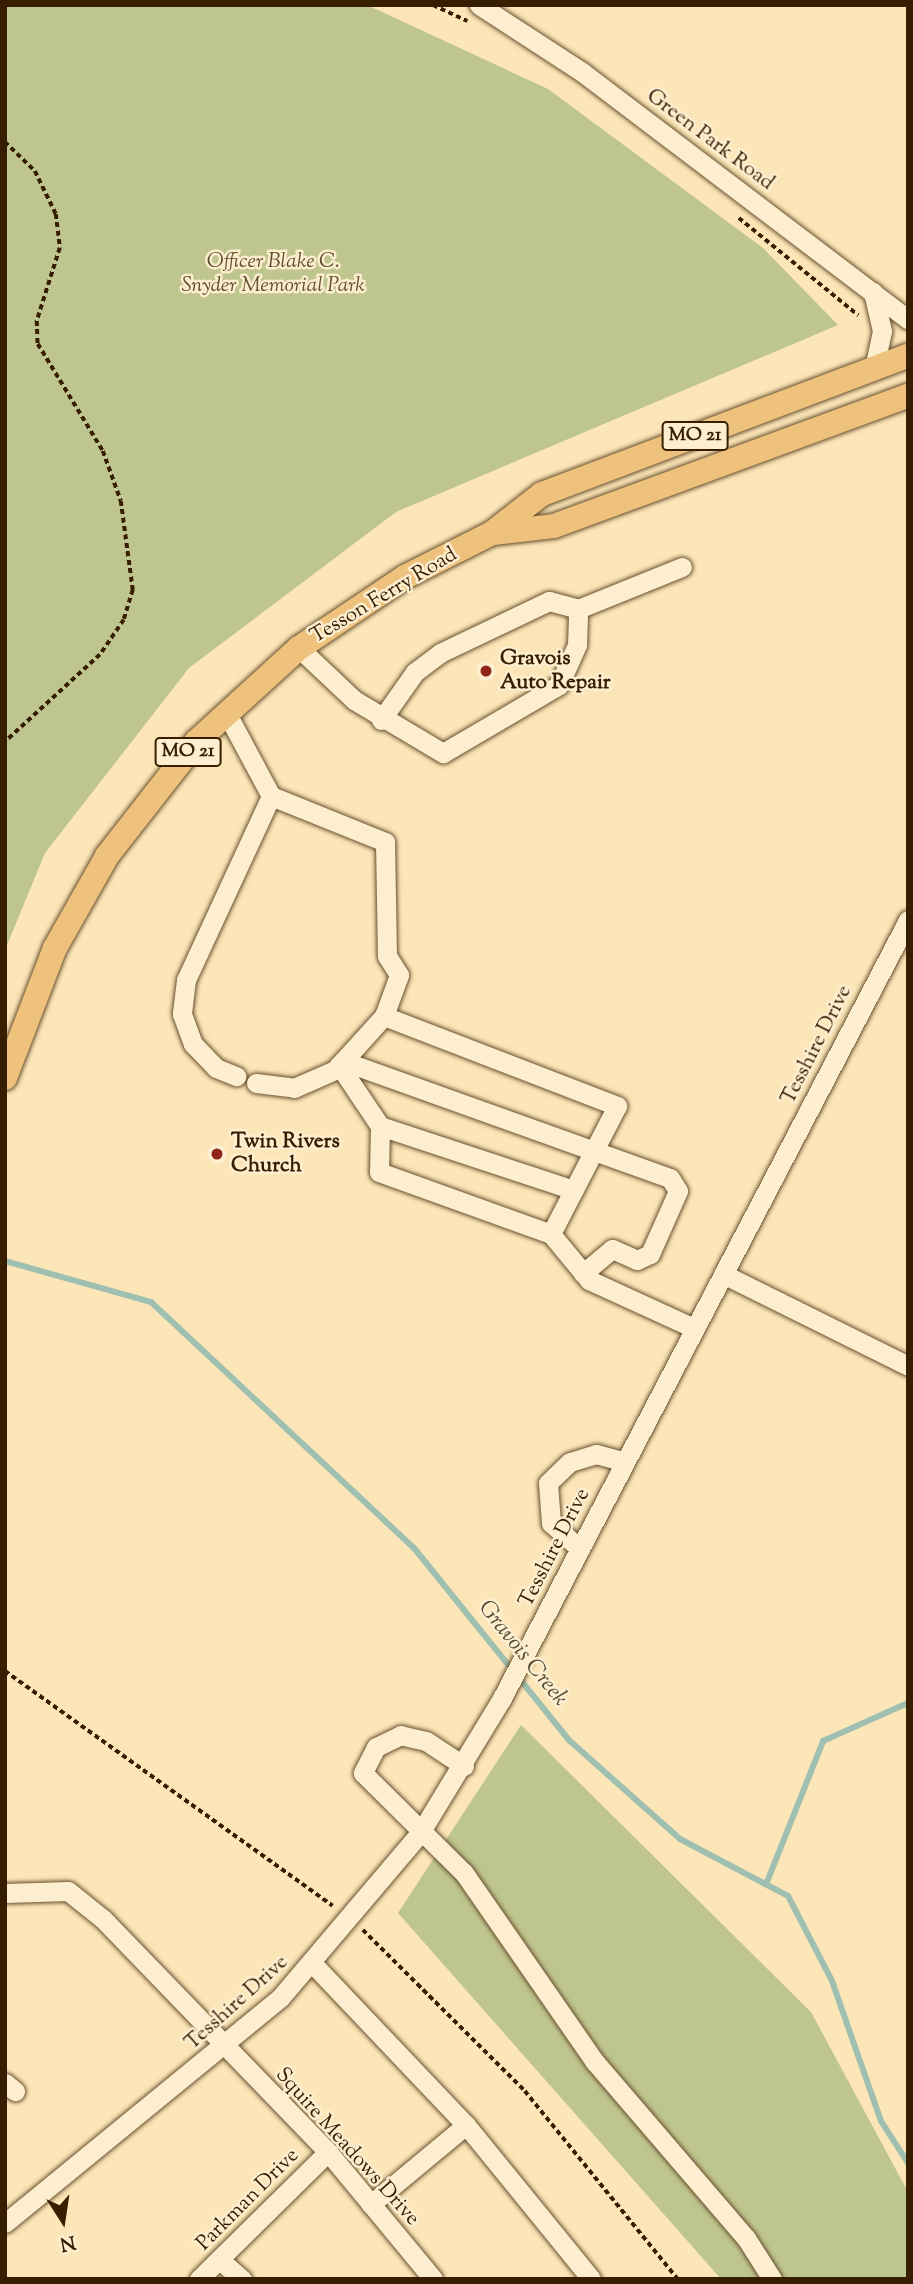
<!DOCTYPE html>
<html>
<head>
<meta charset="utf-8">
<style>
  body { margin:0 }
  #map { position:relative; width:913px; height:2284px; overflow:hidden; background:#fce5b7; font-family:"Sorts Mill Goudy",serif }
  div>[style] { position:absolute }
  .green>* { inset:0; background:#bfc58e }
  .stream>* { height:6px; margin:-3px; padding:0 3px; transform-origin:3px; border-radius:3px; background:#9fbfb0 }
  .path>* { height:3.5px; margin-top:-1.75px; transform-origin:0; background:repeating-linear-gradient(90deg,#371e00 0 5px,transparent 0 8.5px) }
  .roads { filter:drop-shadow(0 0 2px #68502e) drop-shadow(0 0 2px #68502e) }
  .minor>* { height:19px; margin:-9.5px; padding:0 9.5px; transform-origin:9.5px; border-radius:9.5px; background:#fdeed0 }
  .major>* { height:24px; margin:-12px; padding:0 12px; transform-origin:12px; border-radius:12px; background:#eec27c }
  .dots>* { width:19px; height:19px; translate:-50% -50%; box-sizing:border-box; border:4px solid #fdeed0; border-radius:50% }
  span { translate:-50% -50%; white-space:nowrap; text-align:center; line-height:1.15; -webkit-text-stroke:5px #fdeed0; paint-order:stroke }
  .shield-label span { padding:2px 5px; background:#fdeed0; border:2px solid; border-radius:5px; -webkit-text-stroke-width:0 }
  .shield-label { font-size:19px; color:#371e00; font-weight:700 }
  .street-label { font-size:21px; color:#371e00 }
  .park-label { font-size:21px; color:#60502b; font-style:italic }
  .poi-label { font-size:21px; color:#371e00; font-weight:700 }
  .left { translate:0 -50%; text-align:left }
  .water-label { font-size:23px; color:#564e35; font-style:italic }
  .frame { position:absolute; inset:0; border:7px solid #371e00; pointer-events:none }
  .north { position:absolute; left:28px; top:2186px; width:70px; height:70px; -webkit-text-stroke:5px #fdeed0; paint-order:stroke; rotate:168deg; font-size:19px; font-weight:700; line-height:28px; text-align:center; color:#371e00 }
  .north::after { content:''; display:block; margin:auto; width:24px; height:32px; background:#371e00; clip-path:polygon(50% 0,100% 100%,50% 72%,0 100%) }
</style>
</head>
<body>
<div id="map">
  <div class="green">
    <i style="clip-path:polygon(5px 5px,367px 5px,548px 89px,763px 248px,838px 325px,396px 512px,189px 668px,45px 853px,5px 950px)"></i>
    <i style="clip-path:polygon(521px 1725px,811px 2012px,908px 2192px,908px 2279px,721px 2279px,398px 1913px)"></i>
  </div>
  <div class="stream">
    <i style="left:5px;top:1261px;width:152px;rotate:15.7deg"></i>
    <i style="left:151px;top:1302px;width:360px;rotate:43.1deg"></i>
    <i style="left:414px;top:1548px;width:248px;rotate:51.1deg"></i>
    <i style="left:570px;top:1741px;width:147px;rotate:41.7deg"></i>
    <i style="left:680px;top:1839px;width:122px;rotate:27.8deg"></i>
    <i style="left:788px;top:1896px;width:96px;rotate:62.6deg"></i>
    <i style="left:832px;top:1981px;width:148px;rotate:70.7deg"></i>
    <i style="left:881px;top:2121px;width:50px;rotate:57.3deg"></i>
    <i style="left:767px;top:1882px;width:152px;rotate:-68.3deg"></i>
    <i style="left:823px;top:1741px;width:93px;rotate:-24.1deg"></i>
  </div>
  <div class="path">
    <i style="left:433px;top:5px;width:38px;rotate:25deg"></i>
    <i style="left:5px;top:142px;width:42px;rotate:44deg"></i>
    <i style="left:35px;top:171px;width:48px;rotate:64deg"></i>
    <i style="left:56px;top:214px;width:34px;rotate:83deg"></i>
    <i style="left:60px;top:248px;width:77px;rotate:107.5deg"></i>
    <i style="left:37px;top:321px;width:23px;rotate:88deg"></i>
    <i style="left:38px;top:344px;width:125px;rotate:58.7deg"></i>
    <i style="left:103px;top:451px;width:53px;rotate:70.2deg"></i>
    <i style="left:121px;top:501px;width:90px;rotate:82.3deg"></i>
    <i style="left:133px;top:590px;width:31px;rotate:107deg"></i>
    <i style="left:124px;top:620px;width:42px;rotate:124.4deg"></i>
    <i style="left:100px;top:655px;width:129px;rotate:137.5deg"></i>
    <i style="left:739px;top:218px;width:154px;rotate:39.2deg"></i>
    <i style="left:5px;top:1671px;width:403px;rotate:35.6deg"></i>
    <i style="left:363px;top:1930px;width:228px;rotate:44.8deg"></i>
    <i style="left:525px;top:2091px;width:242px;rotate:50.9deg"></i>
  </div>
  <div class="roads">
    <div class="minor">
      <i style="left:479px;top:5px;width:123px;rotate:33deg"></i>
      <i style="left:582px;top:72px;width:409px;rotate:37.2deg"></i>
      <i style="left:873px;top:292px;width:40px;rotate:77deg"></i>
      <i style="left:882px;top:331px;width:38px;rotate:102deg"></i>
      <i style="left:299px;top:648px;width:76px;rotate:43.4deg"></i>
      <i style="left:354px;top:700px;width:104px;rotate:30.8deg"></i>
      <i style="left:443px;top:753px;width:134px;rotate:-30.4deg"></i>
      <i style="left:559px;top:685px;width:44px;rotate:-65.8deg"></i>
      <i style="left:577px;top:645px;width:36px;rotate:-88deg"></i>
      <i style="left:578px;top:609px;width:112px;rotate:-22deg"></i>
      <i style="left:226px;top:712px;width:95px;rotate:61.8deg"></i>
      <i style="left:271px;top:796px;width:203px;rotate:114.8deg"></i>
      <i style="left:186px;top:980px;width:34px;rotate:97deg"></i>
      <i style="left:182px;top:1014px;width:32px;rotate:70deg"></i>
      <i style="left:193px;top:1044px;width:33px;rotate:46deg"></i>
      <i style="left:216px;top:1068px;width:22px;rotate:22deg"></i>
      <i style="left:381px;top:720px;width:59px;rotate:-54.7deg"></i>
      <i style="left:415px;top:672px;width:31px;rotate:-37deg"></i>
      <i style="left:440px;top:653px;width:121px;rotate:-25.5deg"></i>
      <i style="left:549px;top:601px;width:30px;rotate:15deg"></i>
      <i style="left:384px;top:1016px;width:250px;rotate:21.1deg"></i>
      <i style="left:617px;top:1106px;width:144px;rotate:117.3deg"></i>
      <i style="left:343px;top:1061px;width:347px;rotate:19.7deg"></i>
      <i style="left:670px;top:1178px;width:15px;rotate:58deg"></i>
      <i style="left:678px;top:1191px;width:69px;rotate:114deg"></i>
      <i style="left:650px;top:1254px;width:14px;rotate:155deg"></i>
      <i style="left:637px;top:1260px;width:27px;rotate:-156deg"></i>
      <i style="left:612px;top:1249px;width:38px;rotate:140deg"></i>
      <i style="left:339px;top:1065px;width:73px;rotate:56.1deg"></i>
      <i style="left:380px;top:1126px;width:46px;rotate:91.2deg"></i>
      <i style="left:379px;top:1172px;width:183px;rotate:19.8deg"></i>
      <i style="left:551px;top:1234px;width:60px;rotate:50.4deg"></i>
      <i style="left:589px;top:1280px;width:115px;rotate:24.6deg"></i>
      <i style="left:256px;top:1083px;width:38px;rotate:7deg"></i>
      <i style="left:294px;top:1088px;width:45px;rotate:-23.7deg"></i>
      <i style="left:335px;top:1070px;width:73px;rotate:-47.8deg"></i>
      <i style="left:384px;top:1016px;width:44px;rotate:-69.9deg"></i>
      <i style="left:399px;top:975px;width:22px;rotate:-122deg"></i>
      <i style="left:387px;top:956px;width:114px;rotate:-91deg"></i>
      <i style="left:385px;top:842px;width:123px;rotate:-158deg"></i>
      <i style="left:380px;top:1126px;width:204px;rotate:18.3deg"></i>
      <i style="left:723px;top:1274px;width:207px;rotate:26.4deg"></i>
      <i style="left:580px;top:1549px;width:39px;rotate:-138deg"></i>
      <i style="left:551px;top:1523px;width:40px;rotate:-94.3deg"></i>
      <i style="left:548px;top:1483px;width:30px;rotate:-44deg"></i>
      <i style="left:570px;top:1462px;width:27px;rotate:-17deg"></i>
      <i style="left:596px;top:1454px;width:30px;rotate:15deg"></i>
      <i style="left:464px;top:1766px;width:45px;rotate:-146.7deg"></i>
      <i style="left:426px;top:1741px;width:26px;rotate:-167deg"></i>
      <i style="left:401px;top:1735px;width:28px;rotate:154deg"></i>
      <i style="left:376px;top:1747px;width:29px;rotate:117deg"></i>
      <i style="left:363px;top:1773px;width:142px;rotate:44.7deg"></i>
      <i style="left:464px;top:1873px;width:230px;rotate:55.3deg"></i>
      <i style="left:595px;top:2062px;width:232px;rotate:49.4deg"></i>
      <i style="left:746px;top:2238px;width:49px;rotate:57.6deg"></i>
      <i style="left:5px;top:1893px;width:63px;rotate:-1.8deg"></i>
      <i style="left:68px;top:1891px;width:45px;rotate:38.7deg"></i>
      <i style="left:103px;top:1919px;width:324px;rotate:46deg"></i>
      <i style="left:328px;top:2152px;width:165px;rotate:50.4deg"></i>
      <i style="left:313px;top:1964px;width:222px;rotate:46.5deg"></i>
      <i style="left:466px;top:2125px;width:124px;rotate:140.3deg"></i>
      <i style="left:5px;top:2083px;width:13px;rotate:39deg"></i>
      <i style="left:466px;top:2125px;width:198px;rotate:50.9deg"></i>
      <i style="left:5px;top:2223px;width:355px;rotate:-39.3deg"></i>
      <i style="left:280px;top:1998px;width:216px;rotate:-49.7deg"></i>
      <i style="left:420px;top:1833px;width:156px;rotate:-58.7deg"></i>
      <i style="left:501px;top:1700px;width:880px;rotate:-62.44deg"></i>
      <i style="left:221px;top:2261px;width:28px;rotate:41deg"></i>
      <i style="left:199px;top:2279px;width:181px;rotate:-44.6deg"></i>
    </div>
    <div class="major">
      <i style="left:493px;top:533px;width:61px;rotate:-6.5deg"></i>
      <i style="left:554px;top:526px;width:377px;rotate:-20.2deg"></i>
      <i style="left:5px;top:1078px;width:139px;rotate:-69deg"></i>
      <i style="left:55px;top:948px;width:106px;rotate:-60.5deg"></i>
      <i style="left:107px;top:856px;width:146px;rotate:-52deg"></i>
      <i style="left:197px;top:741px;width:138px;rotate:-42.4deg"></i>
      <i style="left:299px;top:648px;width:128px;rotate:-33.8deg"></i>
      <i style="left:405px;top:577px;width:97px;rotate:-26.8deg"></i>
      <i style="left:492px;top:533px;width:63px;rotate:-38deg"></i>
      <i style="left:542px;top:494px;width:391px;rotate:-20.7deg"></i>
    </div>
  </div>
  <div class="dots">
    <i style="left:486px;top:671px;background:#8f2418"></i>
    <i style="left:217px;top:1154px;background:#8f2418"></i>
  </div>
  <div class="shield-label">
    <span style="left:695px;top:436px">MO 21</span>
    <span style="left:188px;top:752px">MO 21</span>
  </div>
  <div class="street-label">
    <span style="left:710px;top:140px;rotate:37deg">Green Park Road</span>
    <span style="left:384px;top:596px;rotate:-31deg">Tesson Ferry Road</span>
    <span style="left:817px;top:1045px;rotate:-63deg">Tesshire Drive</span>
    <span style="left:555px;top:1548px;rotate:-63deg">Tesshire Drive</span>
    <span style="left:237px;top:2003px;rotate:-42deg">Tesshire Drive</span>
    <span style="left:347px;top:2147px;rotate:48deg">Squire Meadows Drive</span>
    <span style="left:248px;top:2200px;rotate:-45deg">Parkman Drive</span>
  </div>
  <div class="park-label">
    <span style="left:273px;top:274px">Officer Blake C.<br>Snyder Memorial Park</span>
  </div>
  <div class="poi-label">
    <span class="left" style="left:500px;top:671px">Gravois<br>Auto Repair</span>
    <span class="left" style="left:231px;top:1154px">Twin Rivers<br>Church</span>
  </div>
  <div class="water-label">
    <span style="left:522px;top:1654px;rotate:51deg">Gravois Creek</span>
  </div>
  <div class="frame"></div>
  <div class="north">N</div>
</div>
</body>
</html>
